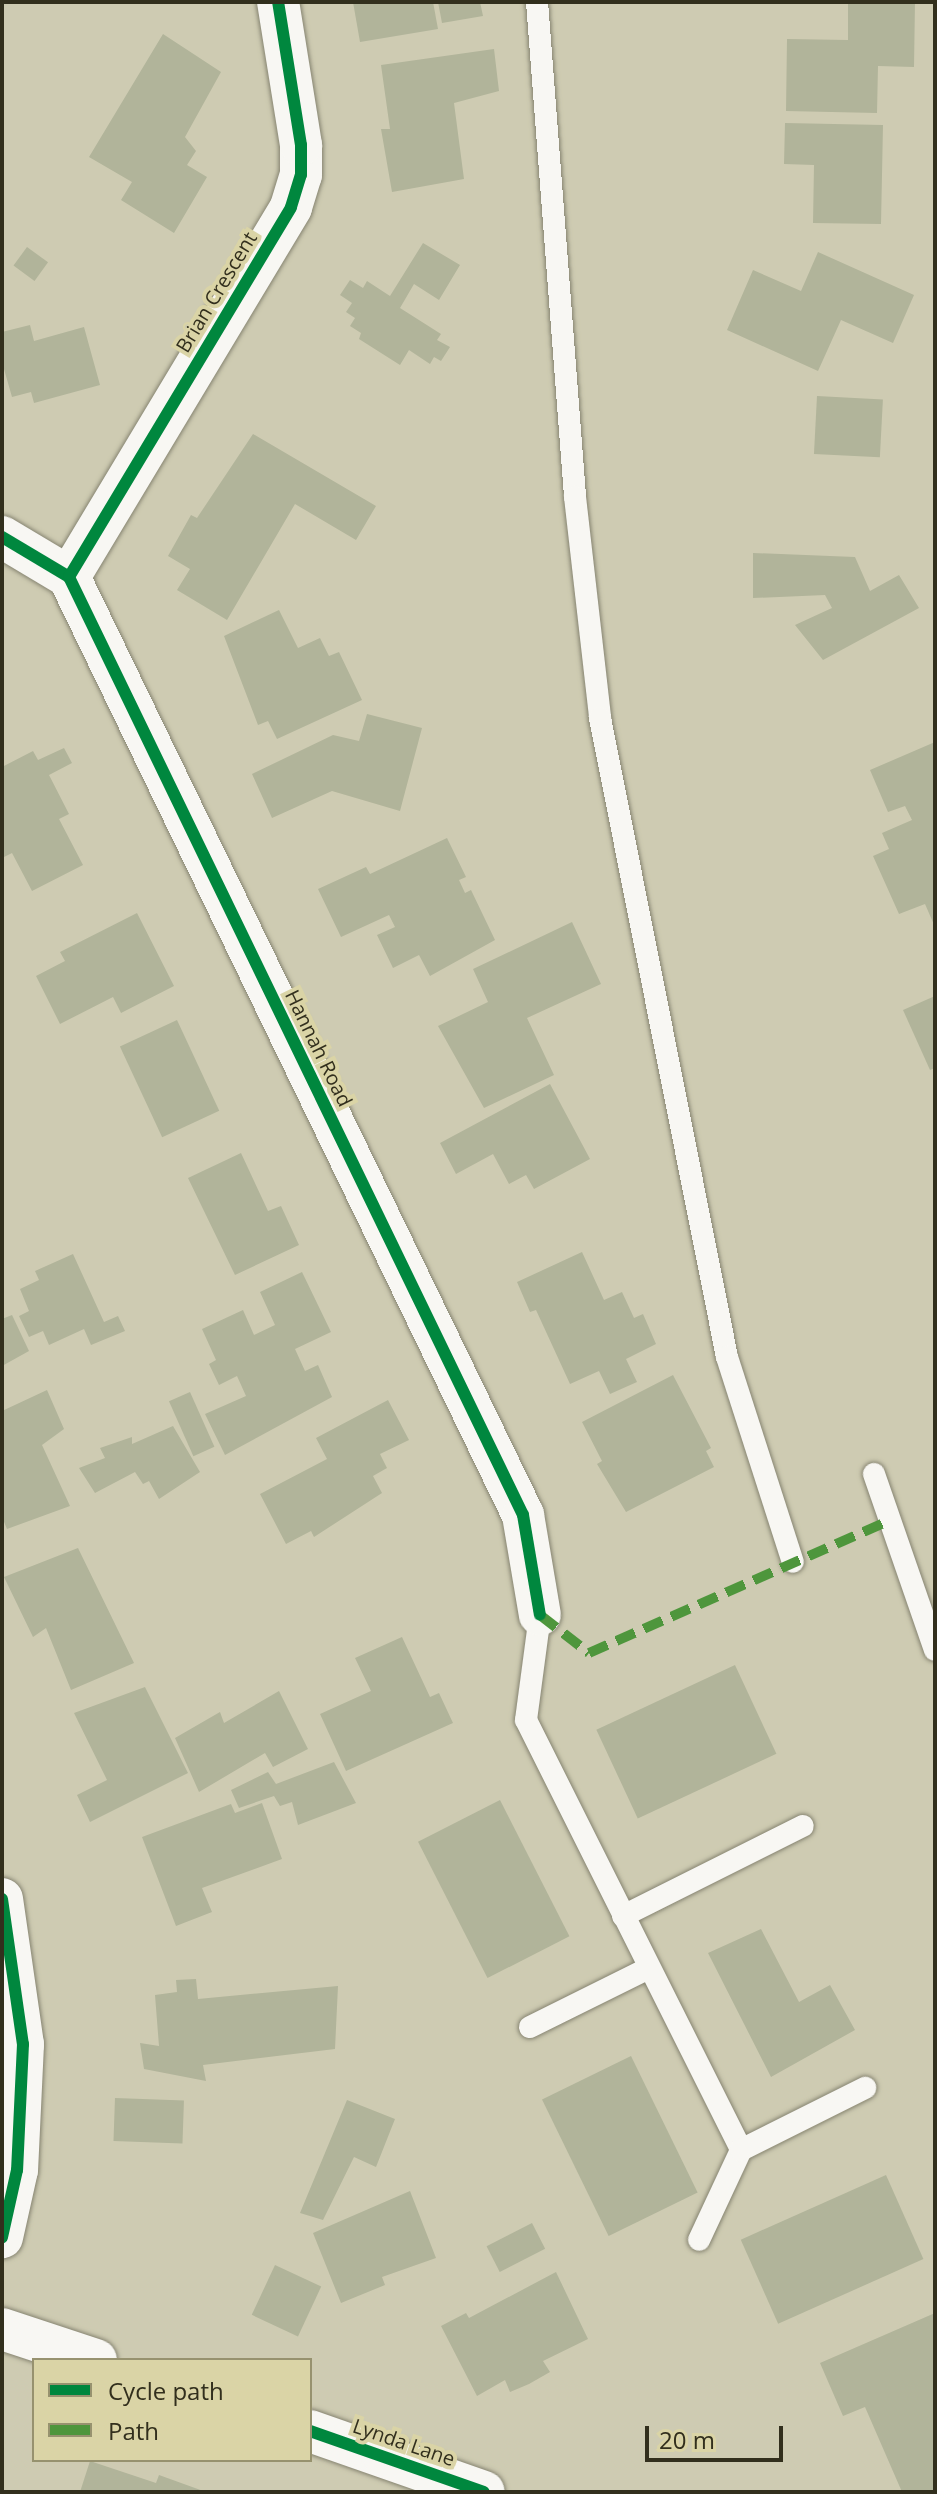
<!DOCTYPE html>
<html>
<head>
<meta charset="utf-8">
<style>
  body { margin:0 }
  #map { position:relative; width:937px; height:2494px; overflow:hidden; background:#cecbb2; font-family:"Open Sans",sans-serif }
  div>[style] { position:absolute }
  .building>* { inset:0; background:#b1b49a; transform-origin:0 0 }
  .roads { filter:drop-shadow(0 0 2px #868471) drop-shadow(0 0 2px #868471) }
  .service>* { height:22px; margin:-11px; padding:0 11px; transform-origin:11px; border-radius:11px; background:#f8f7f3 }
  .minor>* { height:42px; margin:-21px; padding:0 21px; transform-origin:21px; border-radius:21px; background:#f8f7f3 }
  .quiet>* { height:10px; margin-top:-5px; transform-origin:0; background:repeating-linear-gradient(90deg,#4e963c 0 20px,transparent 0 30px) }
  .cycleway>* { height:12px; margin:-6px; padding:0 6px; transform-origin:6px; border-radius:6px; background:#00873e }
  span { translate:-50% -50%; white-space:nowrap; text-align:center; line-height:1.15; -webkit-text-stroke:8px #dad4a6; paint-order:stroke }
  .street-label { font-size:20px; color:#322f1d }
  .frame { position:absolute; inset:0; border:4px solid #322f1d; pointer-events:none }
  .legend { position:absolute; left:32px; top:2358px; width:280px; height:104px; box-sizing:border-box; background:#dad4a6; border:2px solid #97926f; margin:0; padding:10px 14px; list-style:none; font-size:24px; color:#322f1d }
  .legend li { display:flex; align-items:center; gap:16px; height:40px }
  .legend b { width:40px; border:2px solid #97926f }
  .scale { position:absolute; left:645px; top:2426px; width:138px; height:36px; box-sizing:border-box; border:4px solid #322f1d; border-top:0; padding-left:10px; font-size:24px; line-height:28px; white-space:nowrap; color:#322f1d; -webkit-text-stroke:6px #dad4a6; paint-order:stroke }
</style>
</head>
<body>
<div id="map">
  <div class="building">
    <i style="clip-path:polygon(353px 2px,433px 2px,438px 29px,360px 42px)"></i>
    <i style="clip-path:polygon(438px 2px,480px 2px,483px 16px,442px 23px)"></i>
    <i style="clip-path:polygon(848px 2px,915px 2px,914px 67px,878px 66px,877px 113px,786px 111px,787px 39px,848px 40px)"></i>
    <i style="clip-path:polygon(163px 34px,221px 72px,185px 137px,196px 151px,187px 165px,207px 177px,174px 233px,121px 200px,132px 182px,89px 157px)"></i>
    <i style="clip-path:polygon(494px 49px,499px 91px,454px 103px,464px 179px,392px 192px,381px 129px,390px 129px,381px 65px)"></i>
    <i style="clip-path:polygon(785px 123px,883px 125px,881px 224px,813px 223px,814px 165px,784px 164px)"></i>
    <i style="clip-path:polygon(423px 243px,460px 265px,439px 300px,414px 284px,400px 308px,441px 334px,437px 340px,450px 347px,441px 361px,434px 357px,430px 364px,409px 350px,400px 365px,359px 339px,361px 333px,350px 326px,355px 318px,346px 312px,352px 303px,340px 295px,350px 280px,363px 288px,367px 281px,390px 296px)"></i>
    <i style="left:27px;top:247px;width:26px;height:23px;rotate:36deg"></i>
    <i style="clip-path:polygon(818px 252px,914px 295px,893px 343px,841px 320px,818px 371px,727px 330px,753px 270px,801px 291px)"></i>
    <i style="clip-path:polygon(30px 325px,34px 341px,84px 327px,100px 385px,34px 403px,31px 392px,12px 397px,2px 362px,2px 332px)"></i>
    <i style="left:817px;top:396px;width:66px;height:58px;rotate:3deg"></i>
    <i style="clip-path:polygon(253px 434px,376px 506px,356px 540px,295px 504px,227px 620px,177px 590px,190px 569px,168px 556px,191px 515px,197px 518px)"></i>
    <i style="clip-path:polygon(753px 553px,855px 557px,870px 591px,899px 575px,919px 608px,823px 660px,795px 625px,832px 608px,825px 595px,753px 598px)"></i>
    <i style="clip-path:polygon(279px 610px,298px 648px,320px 638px,329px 656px,339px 652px,362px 700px,277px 739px,268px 721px,258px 725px,224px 636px)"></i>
    <i style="clip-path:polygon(367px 714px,422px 728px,400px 811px,332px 791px,272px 818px,252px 774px,333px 735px,359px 741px)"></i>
    <i style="clip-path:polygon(935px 742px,935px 927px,925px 904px,899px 914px,873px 856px,889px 849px,882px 833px,912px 820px,905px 806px,888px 812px,870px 770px)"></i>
    <i style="clip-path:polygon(64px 748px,72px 763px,49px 775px,69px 814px,59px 819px,83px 865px,32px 891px,12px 853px,2px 858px,2px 767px,33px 751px,38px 760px)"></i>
    <i style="clip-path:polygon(447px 838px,466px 877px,459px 880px,465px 893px,471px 890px,495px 940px,430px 976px,419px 955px,393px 968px,377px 935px,395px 927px,389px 915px,341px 937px,318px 889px,366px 867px,370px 874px)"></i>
    <i style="clip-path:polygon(137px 913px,174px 986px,121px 1013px,113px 997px,60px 1024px,36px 976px,65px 961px,60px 952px)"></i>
    <i style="clip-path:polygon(572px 922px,601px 984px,527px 1018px,554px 1075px,484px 1108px,438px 1026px,488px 1002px,473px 969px)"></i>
    <i style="clip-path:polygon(935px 996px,935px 1068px,930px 1070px,903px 1010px)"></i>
    <i style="left:177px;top:1020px;width:100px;height:63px;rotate:65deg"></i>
    <i style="clip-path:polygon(550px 1084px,590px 1159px,534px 1189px,526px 1175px,509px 1184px,493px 1154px,456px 1174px,440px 1143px)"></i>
    <i style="clip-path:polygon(241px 1153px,268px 1211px,281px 1206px,299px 1245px,235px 1275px,188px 1178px)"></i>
    <i style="clip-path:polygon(582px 1252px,604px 1300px,622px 1292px,634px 1318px,643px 1314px,656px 1344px,626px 1359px,637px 1382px,610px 1394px,599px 1371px,570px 1384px,536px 1310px,530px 1312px,517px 1282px)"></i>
    <i style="clip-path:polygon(73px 1254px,104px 1322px,118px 1316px,125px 1331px,91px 1345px,84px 1329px,49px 1345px,43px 1331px,29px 1337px,19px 1316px,29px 1311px,20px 1289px,39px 1280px,35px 1271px)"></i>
    <i style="clip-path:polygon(302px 1272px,331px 1332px,295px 1349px,305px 1371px,318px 1365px,332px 1397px,225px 1455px,205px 1414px,246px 1396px,237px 1376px,219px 1385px,209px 1364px,216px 1360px,202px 1329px,243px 1310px,254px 1335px,275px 1325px,260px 1292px)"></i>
    <i style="clip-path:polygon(12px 1315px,29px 1351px,2px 1366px,2px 1319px)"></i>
    <i style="clip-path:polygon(673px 1375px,711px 1448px,706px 1451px,714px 1467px,626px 1512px,597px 1464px,602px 1461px,582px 1422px)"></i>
    <i style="clip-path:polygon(47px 1390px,64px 1429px,42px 1445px,70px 1506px,7px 1529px,2px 1517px,2px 1411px)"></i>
    <i style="left:190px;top:1392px;width:60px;height:23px;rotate:66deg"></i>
    <i style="clip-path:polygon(388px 1400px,409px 1440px,380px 1454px,387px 1468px,373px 1476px,382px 1493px,314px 1537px,311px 1531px,286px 1544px,260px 1494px,327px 1459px,316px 1438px)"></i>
    <i style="clip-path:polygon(173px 1426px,200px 1472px,159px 1499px,149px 1481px,143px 1484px,135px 1472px,95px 1493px,79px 1468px,105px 1458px,100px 1448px,132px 1437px,132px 1444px)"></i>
    <i style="clip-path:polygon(78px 1548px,134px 1663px,71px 1690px,46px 1628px,33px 1637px,4px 1577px)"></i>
    <i style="clip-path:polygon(402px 1637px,430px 1697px,439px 1693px,453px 1723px,346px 1771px,320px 1714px,371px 1691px,355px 1658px)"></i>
    <i style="left:735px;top:1665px;width:98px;height:153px;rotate:65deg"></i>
    <i style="clip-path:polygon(145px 1687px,188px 1773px,90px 1822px,77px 1795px,107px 1780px,74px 1713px)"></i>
    <i style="clip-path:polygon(279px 1691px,308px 1749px,273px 1767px,265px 1753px,199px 1792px,175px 1738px,220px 1712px,224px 1723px)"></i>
    <i style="clip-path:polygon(334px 1762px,356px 1803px,298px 1825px,292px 1802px,280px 1806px,274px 1796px,239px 1808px,231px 1790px,268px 1772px,276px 1784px)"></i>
    <i style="left:500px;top:1800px;width:153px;height:92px;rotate:63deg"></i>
    <i style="clip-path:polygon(262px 1803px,282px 1859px,202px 1888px,212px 1912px,176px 1926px,142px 1837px,231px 1804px,235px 1813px)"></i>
    <i style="clip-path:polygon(761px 1929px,799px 2002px,830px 1985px,855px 2030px,771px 2077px,708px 1953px)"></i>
    <i style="clip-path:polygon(196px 1979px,198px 1999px,338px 1986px,335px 2049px,203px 2065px,206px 2081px,144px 2069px,140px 2043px,159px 2046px,155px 1995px,177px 1992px,176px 1980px)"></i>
    <i style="left:631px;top:2056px;width:152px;height:99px;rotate:64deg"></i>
    <i style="left:115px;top:2098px;width:69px;height:43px;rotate:2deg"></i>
    <i style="clip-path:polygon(347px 2100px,395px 2119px,376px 2167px,354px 2157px,323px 2220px,300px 2213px)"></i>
    <i style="left:886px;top:2175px;width:92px;height:159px;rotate:66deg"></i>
    <i style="clip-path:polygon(410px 2191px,436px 2258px,382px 2277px,385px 2285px,341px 2303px,313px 2233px)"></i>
    <i style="left:532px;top:2223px;width:29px;height:51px;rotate:63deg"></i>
    <i style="left:275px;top:2265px;width:51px;height:55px;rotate:25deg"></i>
    <i style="clip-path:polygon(556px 2272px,588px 2339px,543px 2361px,550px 2372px,529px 2384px,510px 2392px,505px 2380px,477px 2396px,441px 2326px,466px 2313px,469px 2318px)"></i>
    <i style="clip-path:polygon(935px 2313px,935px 2492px,902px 2492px,865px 2407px,843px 2416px,820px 2363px)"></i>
    <i style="clip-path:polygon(90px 2461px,156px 2483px,159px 2475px,206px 2492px,80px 2492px)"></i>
  </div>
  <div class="roads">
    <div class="service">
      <i style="left:537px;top:2px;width:496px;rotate:85.6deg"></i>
      <i style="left:575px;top:497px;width:222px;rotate:83.5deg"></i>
      <i style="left:600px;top:718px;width:651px;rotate:78.76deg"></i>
      <i style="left:727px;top:1357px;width:215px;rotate:72.2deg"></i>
      <i style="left:874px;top:1474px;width:186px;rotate:70.9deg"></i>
      <i style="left:540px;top:1615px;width:106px;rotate:97.6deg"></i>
      <i style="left:526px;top:1720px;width:481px;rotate:63.4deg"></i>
      <i style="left:741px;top:2150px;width:99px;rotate:115deg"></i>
      <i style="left:623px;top:1916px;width:201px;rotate:-26.6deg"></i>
      <i style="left:530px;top:2027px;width:133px;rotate:-26.4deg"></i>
      <i style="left:741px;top:2150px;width:139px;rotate:-26.6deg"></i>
    </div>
    <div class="minor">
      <i style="left:2px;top:537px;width:78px;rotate:30.8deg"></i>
      <i style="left:69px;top:577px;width:1042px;rotate:64.17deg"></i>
      <i style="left:523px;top:1515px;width:101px;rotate:80.4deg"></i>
      <i style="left:69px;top:577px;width:431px;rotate:-59deg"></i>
      <i style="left:291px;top:207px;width:34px;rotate:-73deg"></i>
      <i style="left:301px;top:175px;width:30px;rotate:-90deg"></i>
      <i style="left:301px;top:145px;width:145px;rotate:-99.1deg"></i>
      <i style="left:2px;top:1899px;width:147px;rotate:81.8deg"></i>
      <i style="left:23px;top:2044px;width:126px;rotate:92.7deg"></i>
      <i style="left:17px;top:2170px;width:69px;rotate:102.6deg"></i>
      <i style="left:2px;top:2329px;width:99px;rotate:18.3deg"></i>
      <i style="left:310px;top:2431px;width:184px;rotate:19.3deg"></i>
    </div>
  </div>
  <div class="quiet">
    <i style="left:540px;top:1615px;width:62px;rotate:37.8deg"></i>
    <i style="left:589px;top:1653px;width:329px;rotate:-23.8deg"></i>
  </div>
  <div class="cycleway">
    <i style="left:2px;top:537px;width:78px;rotate:30.8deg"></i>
    <i style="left:69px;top:577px;width:1042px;rotate:64.17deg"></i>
    <i style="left:523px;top:1515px;width:101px;rotate:80.4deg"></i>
    <i style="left:69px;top:577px;width:431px;rotate:-59deg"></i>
    <i style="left:291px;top:207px;width:34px;rotate:-73deg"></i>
    <i style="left:301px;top:175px;width:30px;rotate:-90deg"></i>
    <i style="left:301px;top:145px;width:145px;rotate:-99.1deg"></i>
    <i style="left:2px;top:1899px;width:147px;rotate:81.8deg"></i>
    <i style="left:23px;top:2044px;width:126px;rotate:92.7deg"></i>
    <i style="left:17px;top:2170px;width:69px;rotate:102.6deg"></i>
    <i style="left:310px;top:2431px;width:184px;rotate:19.3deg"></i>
  </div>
  <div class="street-label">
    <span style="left:216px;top:292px;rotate:-59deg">Brian Crescent</span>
    <span style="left:319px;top:1048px;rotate:64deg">Hannah Road</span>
    <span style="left:404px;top:2442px;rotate:19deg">Lynda Lane</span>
  </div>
  <div class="frame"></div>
  <ul class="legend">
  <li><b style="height:10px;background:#00873e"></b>Cycle path</li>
  <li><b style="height:10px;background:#4e963c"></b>Path</li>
  </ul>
  <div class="scale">20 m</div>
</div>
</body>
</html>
